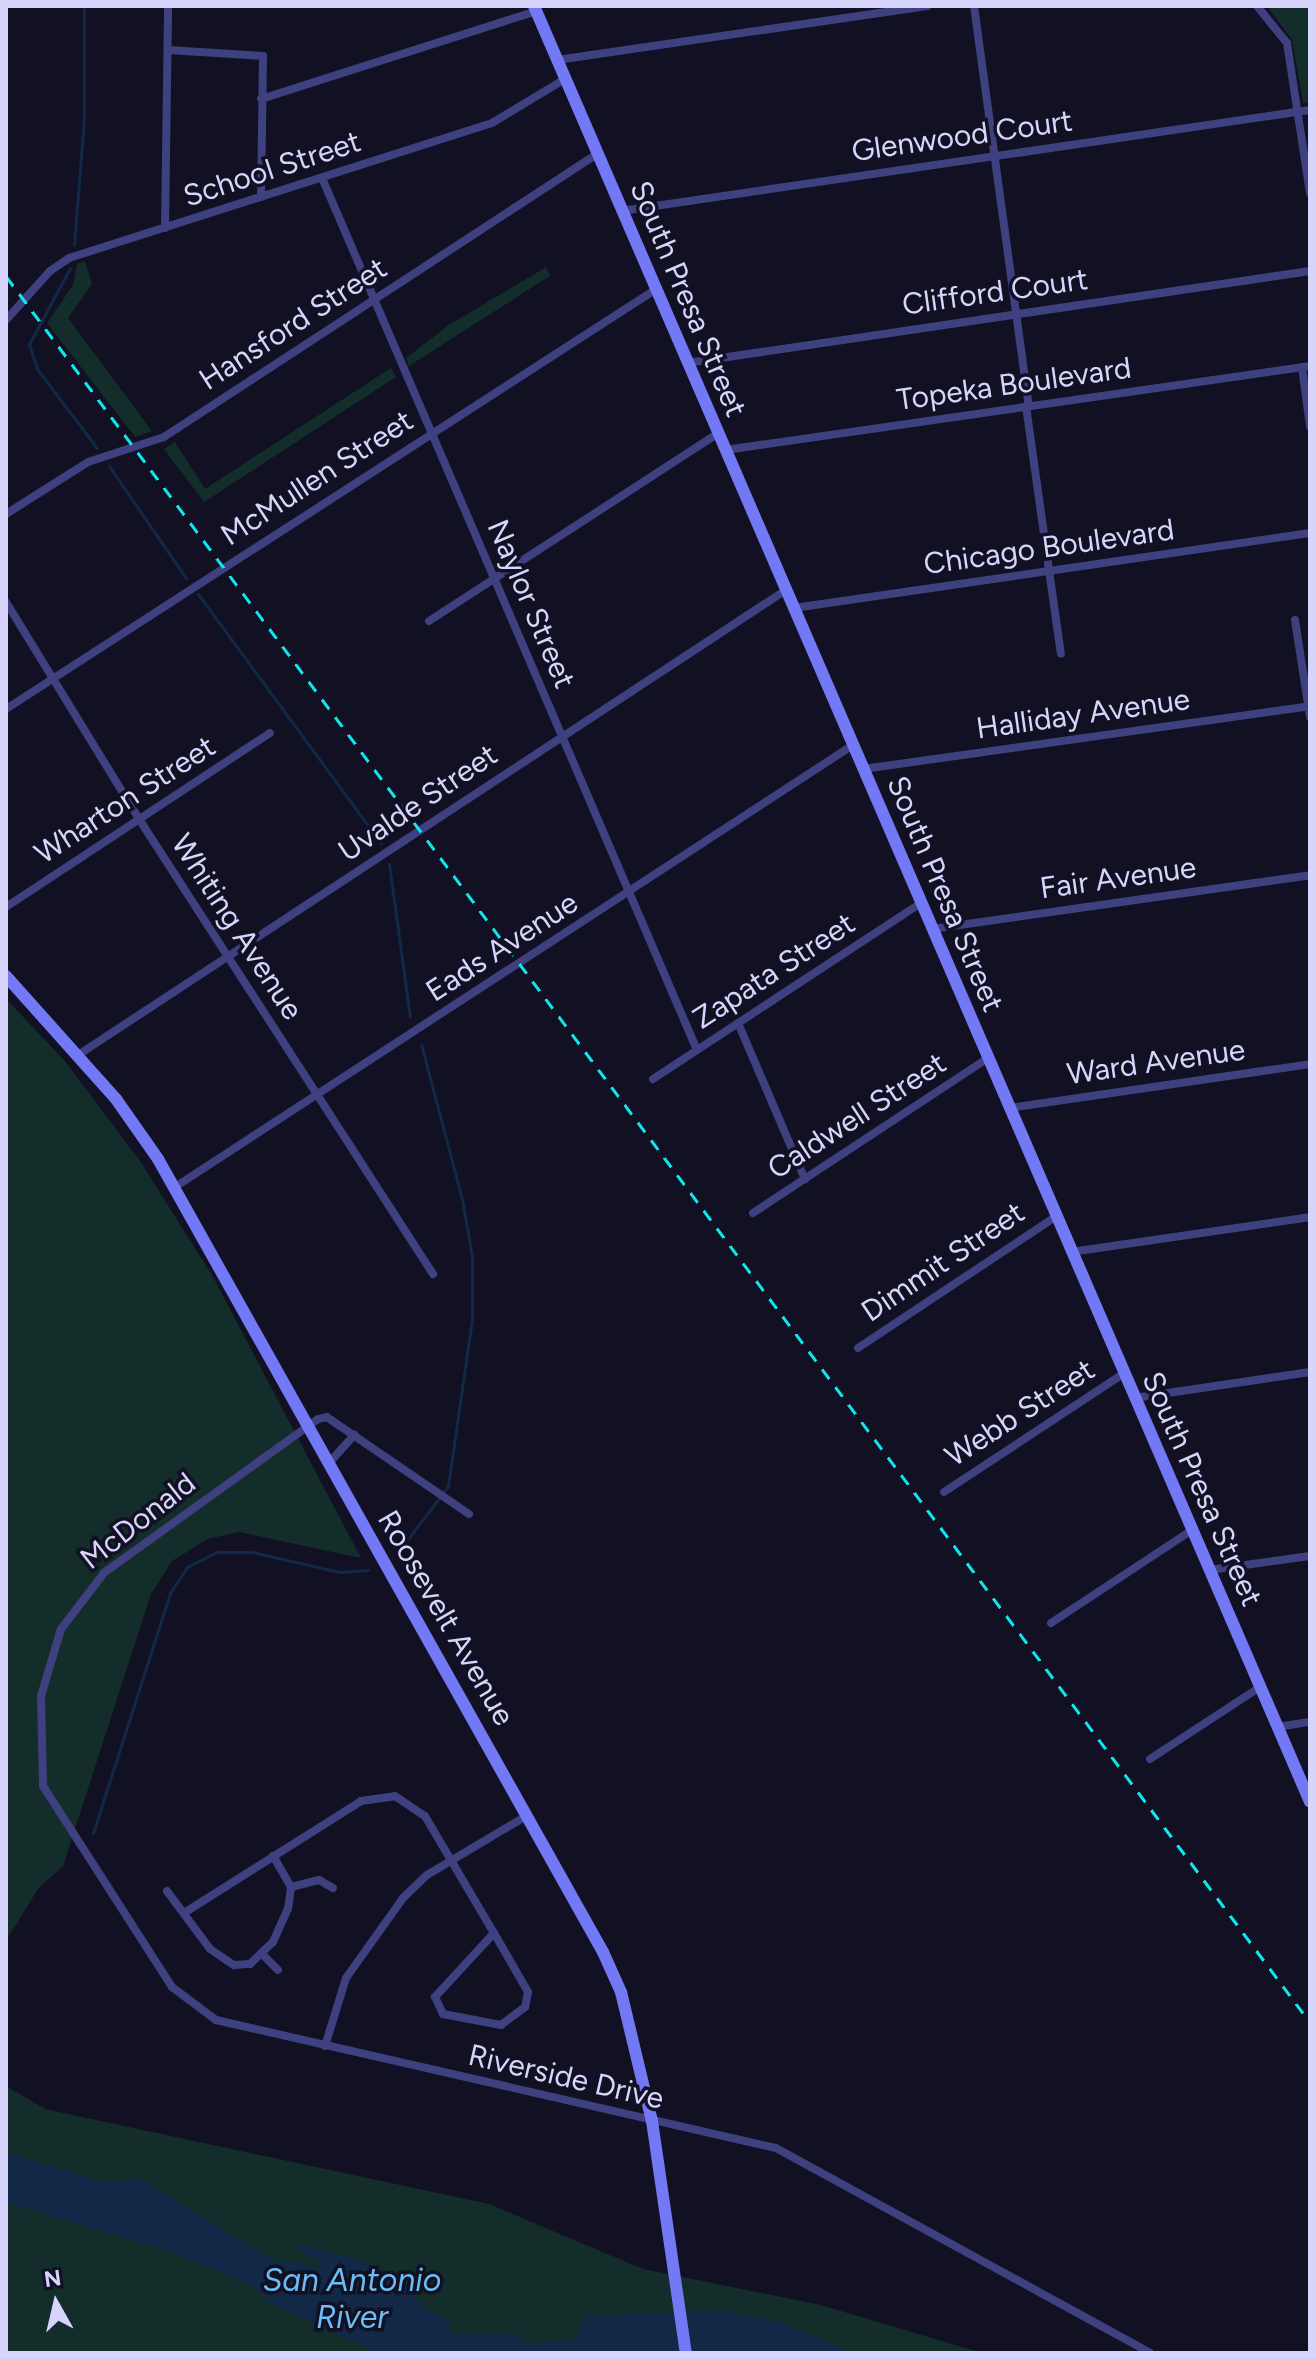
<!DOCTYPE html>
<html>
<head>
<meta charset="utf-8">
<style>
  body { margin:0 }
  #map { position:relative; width:1316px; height:2359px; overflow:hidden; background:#121023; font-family:Figtree,sans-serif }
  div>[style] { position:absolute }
  .green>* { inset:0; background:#132d2a }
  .water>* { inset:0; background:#112946 }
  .stream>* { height:3px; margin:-1.5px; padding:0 1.5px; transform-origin:1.5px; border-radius:1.5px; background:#112946 }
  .minor>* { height:8px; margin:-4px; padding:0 4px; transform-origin:4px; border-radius:4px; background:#3e407f }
  .secondary>* { height:12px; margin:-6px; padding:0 6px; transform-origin:6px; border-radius:6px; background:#7378f5 }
  .rail>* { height:3px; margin-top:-1.5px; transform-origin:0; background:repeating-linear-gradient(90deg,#10e6ed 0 12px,transparent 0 22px) }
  span { translate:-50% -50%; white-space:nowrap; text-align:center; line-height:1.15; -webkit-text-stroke:7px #121023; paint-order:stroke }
  .street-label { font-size:30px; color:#d7d5fc }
  .water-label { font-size:32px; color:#6abef5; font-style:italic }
  .frame { position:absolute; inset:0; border:8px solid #d7d5fc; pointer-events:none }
  .north { position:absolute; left:16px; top:2263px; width:80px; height:80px; -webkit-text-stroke:6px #121023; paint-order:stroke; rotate:352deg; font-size:22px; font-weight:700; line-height:32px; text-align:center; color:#d7d5fc }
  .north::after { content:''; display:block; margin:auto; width:28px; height:36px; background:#d7d5fc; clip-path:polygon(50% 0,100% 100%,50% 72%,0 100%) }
</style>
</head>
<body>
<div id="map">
  <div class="green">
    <i style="clip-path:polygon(1267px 6px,1310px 6px,1310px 102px,1303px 103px,1292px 40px)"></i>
    <i style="clip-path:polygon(85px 261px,92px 284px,68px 318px,152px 431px,135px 437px,47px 323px,73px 285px,77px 264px)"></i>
    <i style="clip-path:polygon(546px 267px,550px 276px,409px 366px,406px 358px,449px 325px)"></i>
    <i style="clip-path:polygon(391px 368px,396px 377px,204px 502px,164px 449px,175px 442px,205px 489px)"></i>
    <i style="clip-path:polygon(6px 999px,65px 1061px,140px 1161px,212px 1275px,361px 1558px,239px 1532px,208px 1539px,172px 1561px,151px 1594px,63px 1866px,38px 1889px,6px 1941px)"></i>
    <i style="clip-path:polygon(6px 2086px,45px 2109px,489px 2204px,643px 2269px,821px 2305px,982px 2353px,6px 2353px)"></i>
  </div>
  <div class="water">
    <i style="clip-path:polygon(6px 2153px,107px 2183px,139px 2178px,276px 2262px,297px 2262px,320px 2271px,321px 2262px,297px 2249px,297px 2244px,364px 2261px,407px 2288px,427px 2310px,447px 2318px,452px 2333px,513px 2333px,527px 2343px,575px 2340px,587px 2316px,725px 2311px,784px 2323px,852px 2353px,377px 2353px,265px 2301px,264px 2295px,247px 2283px,172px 2252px,6px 2202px)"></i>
  </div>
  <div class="stream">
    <i style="left:74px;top:245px;width:127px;rotate:-85.5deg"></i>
    <i style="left:84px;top:118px;width:112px;rotate:-90deg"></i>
    <i style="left:70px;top:268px;width:86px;rotate:118.3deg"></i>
    <i style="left:29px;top:344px;width:26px;rotate:72deg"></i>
    <i style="left:37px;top:369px;width:99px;rotate:52.8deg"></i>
    <i style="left:109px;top:466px;width:136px;rotate:55.5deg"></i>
    <i style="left:198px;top:594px;width:309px;rotate:53.7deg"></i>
    <i style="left:389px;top:864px;width:154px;rotate:82.2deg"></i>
    <i style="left:396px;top:1555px;width:86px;rotate:-53deg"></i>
    <i style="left:448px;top:1486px;width:168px;rotate:-81.8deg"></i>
    <i style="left:472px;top:1320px;width:63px;rotate:-90deg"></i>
    <i style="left:472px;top:1257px;width:59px;rotate:-99.8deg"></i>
    <i style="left:462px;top:1199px;width:160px;rotate:-104.8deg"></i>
    <i style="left:93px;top:1833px;width:252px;rotate:-72.2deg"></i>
    <i style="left:170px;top:1593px;width:31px;rotate:-57deg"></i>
    <i style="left:187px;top:1567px;width:34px;rotate:-27deg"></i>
    <i style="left:217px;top:1552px;width:35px"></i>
    <i style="left:252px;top:1552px;width:90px;rotate:12.8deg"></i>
    <i style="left:340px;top:1572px;width:28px;rotate:-4deg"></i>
  </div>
  <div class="minor">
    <i style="left:974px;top:6px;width:404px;rotate:82.2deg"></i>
    <i style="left:1257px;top:6px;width:48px;rotate:51deg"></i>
    <i style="left:1287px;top:43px;width:152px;rotate:81.3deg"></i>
    <i style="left:168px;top:50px;width:95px;rotate:3.6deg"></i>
    <i style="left:263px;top:56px;width:141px;rotate:90.8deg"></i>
    <i style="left:557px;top:60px;width:374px;rotate:-8.3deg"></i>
    <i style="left:261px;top:99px;width:289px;rotate:-17.7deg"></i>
    <i style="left:322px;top:178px;width:949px;rotate:66.73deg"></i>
    <i style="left:621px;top:211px;width:696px;rotate:-8.34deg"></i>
    <i style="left:165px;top:228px;width:222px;rotate:-89.2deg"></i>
    <i style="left:6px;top:320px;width:66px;rotate:-48.1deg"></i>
    <i style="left:50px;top:271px;width:23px;rotate:-34deg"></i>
    <i style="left:69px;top:258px;width:444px;rotate:-17.7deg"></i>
    <i style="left:492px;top:123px;width:85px;rotate:-31.1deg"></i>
    <i style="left:687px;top:363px;width:630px;rotate:-8.4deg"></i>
    <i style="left:1302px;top:367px;width:60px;rotate:82.3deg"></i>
    <i style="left:1026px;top:406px;width:250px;rotate:82deg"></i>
    <i style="left:725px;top:450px;width:591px;rotate:-8.17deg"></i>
    <i style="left:6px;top:514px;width:97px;rotate:-32.4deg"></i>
    <i style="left:88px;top:462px;width:80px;rotate:-18.2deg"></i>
    <i style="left:164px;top:437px;width:517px;rotate:-33.17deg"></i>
    <i style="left:6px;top:602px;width:255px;rotate:58.5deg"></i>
    <i style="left:139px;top:819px;width:542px;rotate:57.13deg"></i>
    <i style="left:794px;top:608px;width:521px;rotate:-8.27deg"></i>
    <i style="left:1295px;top:620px;width:98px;rotate:81.2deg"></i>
    <i style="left:429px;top:621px;width:345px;rotate:-33deg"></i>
    <i style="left:6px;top:709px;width:773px;rotate:-32.85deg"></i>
    <i style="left:863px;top:769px;width:451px;rotate:-8deg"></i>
    <i style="left:6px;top:907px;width:316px;rotate:-33.4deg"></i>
    <i style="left:932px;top:929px;width:382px;rotate:-8.1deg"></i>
    <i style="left:738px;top:1023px;width:170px;rotate:66.8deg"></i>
    <i style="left:78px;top:1055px;width:847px;rotate:-33.3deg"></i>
    <i style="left:653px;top:1079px;width:321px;rotate:-33.3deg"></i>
    <i style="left:1009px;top:1108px;width:304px;rotate:-8.3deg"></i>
    <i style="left:175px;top:1187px;width:809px;rotate:-33.1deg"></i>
    <i style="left:753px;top:1213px;width:282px;rotate:-33.4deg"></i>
    <i style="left:1071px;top:1252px;width:242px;rotate:-8.3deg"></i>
    <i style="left:858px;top:1348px;width:237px;rotate:-33.6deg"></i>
    <i style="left:1134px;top:1398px;width:178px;rotate:-8.4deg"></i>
    <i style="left:329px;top:1463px;width:38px;rotate:-48deg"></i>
    <i style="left:944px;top:1492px;width:214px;rotate:-33.4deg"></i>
    <i style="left:469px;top:1514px;width:172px;rotate:-145.7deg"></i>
    <i style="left:327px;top:1417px;width:9px;rotate:167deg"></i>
    <i style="left:318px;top:1419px;width:264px;rotate:144.3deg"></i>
    <i style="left:104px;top:1573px;width:71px;rotate:127.5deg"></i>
    <i style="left:61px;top:1629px;width:70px;rotate:106.6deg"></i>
    <i style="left:41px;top:1696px;width:90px;rotate:88.7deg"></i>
    <i style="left:43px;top:1786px;width:239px;rotate:57.3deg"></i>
    <i style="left:172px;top:1987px;width:55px;rotate:36.9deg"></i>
    <i style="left:216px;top:2020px;width:574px;rotate:12.88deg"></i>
    <i style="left:776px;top:2148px;width:427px;rotate:28.7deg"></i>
    <i style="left:1209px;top:1570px;width:102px;rotate:-7.9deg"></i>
    <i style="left:1051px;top:1623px;width:169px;rotate:-33.4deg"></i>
    <i style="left:1277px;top:1727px;width:33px;rotate:-9deg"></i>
    <i style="left:1150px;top:1759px;width:131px;rotate:-33.2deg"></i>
    <i style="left:291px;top:1887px;width:29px;rotate:-14deg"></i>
    <i style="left:319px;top:1880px;width:16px;rotate:30deg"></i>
    <i style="left:167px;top:1891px;width:72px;rotate:53.4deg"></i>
    <i style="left:210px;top:1949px;width:29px;rotate:34deg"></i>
    <i style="left:234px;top:1965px;width:16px;rotate:-4deg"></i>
    <i style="left:250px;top:1964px;width:32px;rotate:-44deg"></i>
    <i style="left:273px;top:1942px;width:36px;rotate:-66deg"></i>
    <i style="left:288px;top:1909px;width:22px;rotate:-82deg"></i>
    <i style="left:291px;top:1887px;width:36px;rotate:-120deg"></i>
    <i style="left:184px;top:1913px;width:209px;rotate:-32.3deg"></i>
    <i style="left:361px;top:1801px;width:34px;rotate:-8deg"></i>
    <i style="left:395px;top:1796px;width:36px;rotate:34deg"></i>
    <i style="left:425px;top:1816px;width:136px;rotate:59.5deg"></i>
    <i style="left:494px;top:1933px;width:68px;rotate:60deg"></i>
    <i style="left:528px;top:1992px;width:15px;rotate:101deg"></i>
    <i style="left:525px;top:2007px;width:30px;rotate:143deg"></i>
    <i style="left:501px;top:2025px;width:59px;rotate:-169.3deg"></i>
    <i style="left:443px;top:2014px;width:19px;rotate:-115deg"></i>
    <i style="left:435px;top:1997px;width:87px;rotate:-47.3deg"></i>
    <i style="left:263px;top:1955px;width:21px;rotate:45deg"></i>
    <i style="left:325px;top:2046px;width:71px;rotate:-72.8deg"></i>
    <i style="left:346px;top:1978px;width:98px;rotate:-54.5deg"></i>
    <i style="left:403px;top:1898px;width:33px;rotate:-44deg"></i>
    <i style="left:427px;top:1875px;width:117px;rotate:-30.7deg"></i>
  </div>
  <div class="secondary">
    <i style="left:534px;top:6px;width:1956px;rotate:66.63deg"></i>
    <i style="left:6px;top:976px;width:165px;rotate:48.2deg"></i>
    <i style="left:116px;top:1099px;width:73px;rotate:55deg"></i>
    <i style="left:158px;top:1159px;width:909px;rotate:60.7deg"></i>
    <i style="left:603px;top:1952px;width:44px;rotate:65.8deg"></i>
    <i style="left:621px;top:1992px;width:133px;rotate:76.5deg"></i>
    <i style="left:652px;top:2121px;width:234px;rotate:81.7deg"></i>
  </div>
  <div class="rail">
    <i style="left:6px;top:276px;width:2179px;rotate:53.25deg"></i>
  </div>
  <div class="street-label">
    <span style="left:962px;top:136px;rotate:-8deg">Glenwood Court</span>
    <span style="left:272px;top:169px;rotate:-18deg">School Street</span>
    <span style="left:995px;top:292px;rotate:-8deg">Clifford Court</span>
    <span style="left:688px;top:299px;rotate:67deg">South Presa Street</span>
    <span style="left:293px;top:324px;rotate:-33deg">Hansford Street</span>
    <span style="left:1014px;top:384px;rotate:-8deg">Topeka Boulevard</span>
    <span style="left:317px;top:478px;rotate:-33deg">McMullen Street</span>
    <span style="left:1049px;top:547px;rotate:-8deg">Chicago Boulevard</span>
    <span style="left:531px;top:604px;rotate:67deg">Naylor Street</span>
    <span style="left:1083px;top:714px;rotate:-8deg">Halliday Avenue</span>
    <span style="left:125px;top:800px;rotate:-33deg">Wharton Street</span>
    <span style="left:418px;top:803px;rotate:-34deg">Uvalde Street</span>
    <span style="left:1118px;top:878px;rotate:-8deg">Fair Avenue</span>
    <span style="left:945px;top:894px;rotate:67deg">South Presa Street</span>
    <span style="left:237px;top:927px;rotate:57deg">Whiting Avenue</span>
    <span style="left:502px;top:947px;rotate:-33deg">Eads Avenue</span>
    <span style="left:774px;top:971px;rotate:-33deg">Zapata Street</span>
    <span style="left:1156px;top:1062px;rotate:-8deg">Ward Avenue</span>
    <span style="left:857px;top:1116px;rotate:-33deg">Caldwell Street</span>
    <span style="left:943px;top:1262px;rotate:-34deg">Dimmit Street</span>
    <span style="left:1020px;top:1413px;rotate:-33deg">Webb Street</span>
    <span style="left:1202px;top:1489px;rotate:66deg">South Presa Street</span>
    <span style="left:138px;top:1521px;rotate:-38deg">McDonald</span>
    <span style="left:446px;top:1618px;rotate:60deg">Roosevelt Avenue</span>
    <span style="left:566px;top:2077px;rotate:13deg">Riverside Drive</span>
  </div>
  <div class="water-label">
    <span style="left:352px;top:2299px">San Antonio<br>River</span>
  </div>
  <div class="frame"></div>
  <div class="north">N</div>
</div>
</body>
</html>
